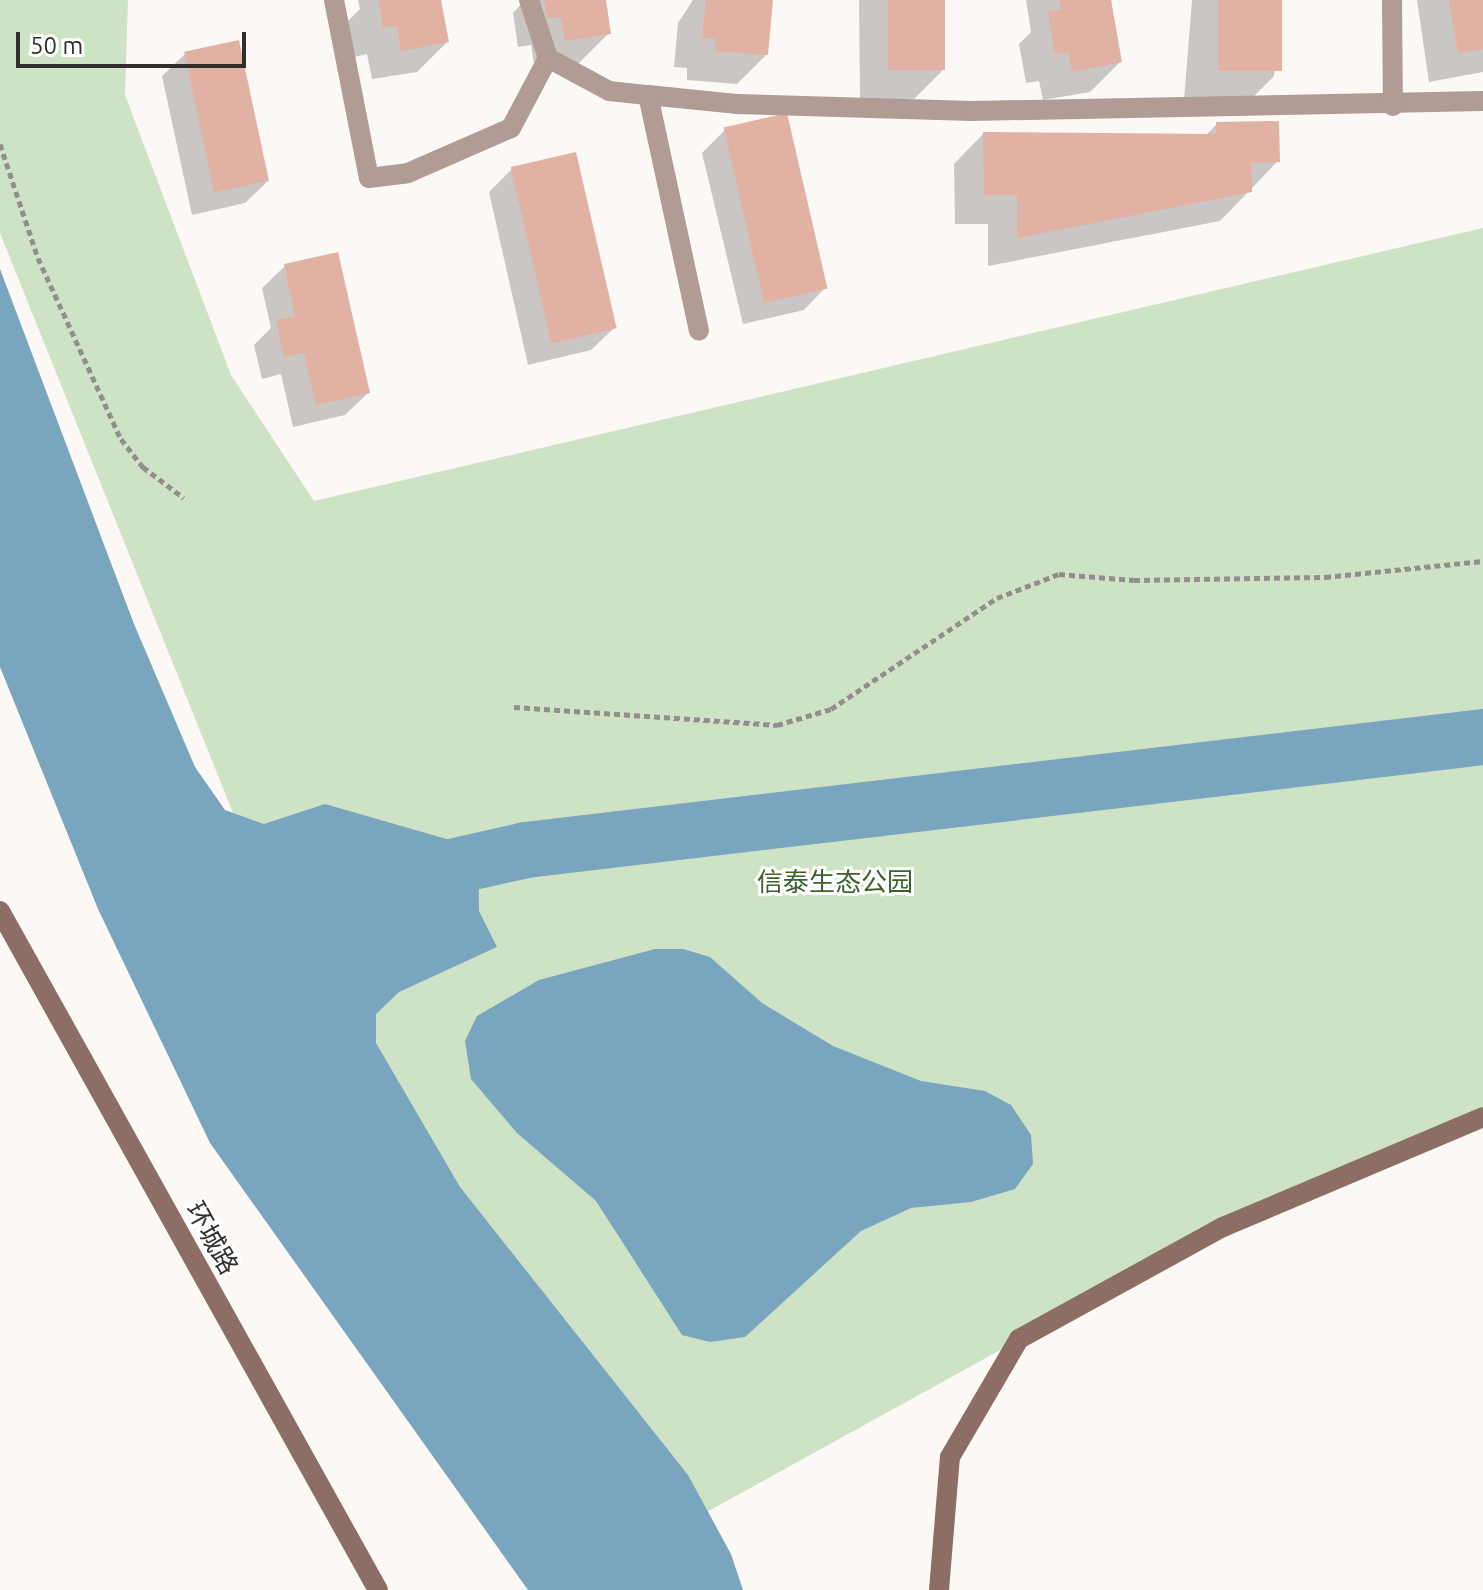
<!DOCTYPE html>
<html>
<head>
<meta charset="utf-8">
<style>
  body { margin:0 }
  #map { position:relative; width:1483px; height:1590px; overflow:hidden; background:#fcf8f5; font-family:Ubuntu,"Noto Sans SC",sans-serif }
  div>[style] { position:absolute }
  .green>* { inset:0; background:#cee2c5 }
  .water>* { inset:0; background:#7aa5be }
  .shadow>* { inset:0; background:#0003 }
  .river>* { height:56px; margin:-28px; padding:0 28px; transform-origin:28px; border-radius:28px; background:#7aa5be }
  .building>* { inset:0; background:#e1b1a4; transform-origin:0 0 }
  .path>* { height:5px; margin-top:-2.5px; transform-origin:0; background:repeating-linear-gradient(90deg,#918e8c 0 6px,transparent 0 10px) }
  .street>* { height:20px; margin:-10px; padding:0 10px; transform-origin:10px; border-radius:10px; background:#b09b95 }
  .secondary>* { height:20px; margin:-10px; padding:0 10px; transform-origin:10px; border-radius:10px; background:#8c6e65 }
  span { translate:-50% -50%; white-space:nowrap; text-align:center; line-height:1.15; -webkit-text-stroke:6px #fff; paint-order:stroke }
  .park-label { font-size:26px; color:#3e612d }
  .street-label { font-size:26px; color:#2f2e2d }
  .scale { position:absolute; left:16px; top:32px; width:230px; height:36px; box-sizing:border-box; border:4px solid #2f2e2d; border-top:0; padding-left:10px; font-size:24px; line-height:28px; white-space:nowrap; color:#2f2e2d; -webkit-text-stroke:6px #fff; paint-order:stroke }
</style>
</head>
<body>
<div id="map">
  <div class="green">
    <i style="clip-path:polygon(0 0,128px 0,125px 95px,231px 375px,314px 501px,1483px 228px,1483px 1117px,1223px 1227px,705px 1513px,470px 1234px,233px 813px,0 233px)"></i>
  </div>
  <div class="water">
    <i style="clip-path:polygon(0 269px,134px 624px,195px 767px,225px 810px,264px 824px,325px 804px,478px 848px,479px 911px,497px 947px,399px 992px,376px 1014px,376px 1043px,460px 1187px,688px 1475px,731px 1554px,743px 1590px,528px 1590px,210px 1143px,98px 909px,0 667px)"></i>
    <i style="clip-path:polygon(655px 949px,683px 949px,710px 957px,762px 1003px,833px 1046px,921px 1081px,985px 1091px,1011px 1105px,1031px 1135px,1033px 1164px,1015px 1189px,971px 1202px,911px 1208px,861px 1231px,745px 1337px,710px 1342px,682px 1335px,596px 1201px,517px 1133px,471px 1079px,465px 1041px,477px 1016px,539px 980px)"></i>
  </div>
  <div class="shadow">
    <i style="clip-path:polygon(358px 0,441px 0,447px 42px,417px 72px,372px 79px,367px 54px,354px 57px,348px 21px,360px 9px)"></i>
    <i style="clip-path:polygon(525px 0,605px 0,609px 33px,579px 63px,535px 70px,531px 45px,518px 47px,513px 13px)"></i>
    <i style="clip-path:polygon(693px 0,771px 0,766px 55px,737px 84px,687px 80px,687px 68px,674px 67px,678px 23px)"></i>
    <i style="clip-path:polygon(859px 0,943px 0,944px 69px,914px 99px,860px 99px)"></i>
    <i style="clip-path:polygon(1026px 0,1111px 0,1120px 62px,1090px 92px,1043px 100px,1039px 81px,1026px 83px,1019px 44px,1031px 32px)"></i>
    <i style="clip-path:polygon(1192px 0,1280px 0,1274px 76px,1244px 106px,1184px 100px)"></i>
    <i style="clip-path:polygon(1417px 0,1483px 0,1483px 72px,1429px 82px)"></i>
    <i style="clip-path:polygon(185px 54px,268px 181px,245px 203px,192px 215px,162px 76px)"></i>
    <i style="clip-path:polygon(1217px 124px,1278px 161px,1220px 221px,988px 266px,988px 224px,955px 224px,954px 164px,983px 134px,1205px 136px)"></i>
    <i style="clip-path:polygon(725px 130px,826px 287px,804px 310px,743px 324px,702px 153px)"></i>
    <i style="clip-path:polygon(512px 169px,614px 328px,591px 350px,528px 365px,489px 192px)"></i>
    <i style="clip-path:polygon(285px 266px,368px 393px,345px 415px,293px 427px,281px 374px,262px 379px,254px 345px,271px 328px,262px 288px)"></i>
  </div>
  <div class="river">
    <i style="left:402px;top:878px;width:127px;rotate:-12.7deg"></i>
    <i style="left:526px;top:850px;width:964px;rotate:-6.73deg"></i>
  </div>
  <div class="building">
    <i style="clip-path:polygon(379px 0,441px 0,449px 42px,401px 51px,397px 26px,383px 28px)"></i>
    <i style="clip-path:polygon(544px 0,606px 0,611px 34px,565px 41px,561px 17px,548px 19px)"></i>
    <i style="clip-path:polygon(706px 0,773px 0,768px 55px,715px 51px,716px 39px,702px 38px)"></i>
    <i style="left:888px;top:0;width:57px;height:70px"></i>
    <i style="clip-path:polygon(1059px 0,1111px 0,1122px 62px,1072px 72px,1069px 52px,1055px 54px,1048px 12px,1061px 10px)"></i>
    <i style="left:1218px;top:0;width:64px;height:71px"></i>
    <i style="clip-path:polygon(1449px 0,1483px 0,1483px 49px,1458px 53px)"></i>
    <i style="left:239px;top:40px;width:144px;height:56px;rotate:78deg"></i>
    <i style="left:787px;top:113px;width:180px;height:65px;rotate:77deg"></i>
    <i style="clip-path:polygon(1279px 121px,1280px 162px,1251px 163px,1252px 192px,1017px 238px,1017px 195px,984px 195px,983px 132px,1216px 134px,1216px 122px)"></i>
    <i style="left:576px;top:152px;width:181px;height:67px;rotate:77deg"></i>
    <i style="clip-path:polygon(338px 252px,370px 393px,316px 405px,304px 353px,284px 357px,276px 320px,295px 316px,284px 264px)"></i>
  </div>
  <div class="path">
    <i style="left:0;top:144px;width:120px;rotate:71.6deg"></i>
    <i style="left:38px;top:258px;width:199px;rotate:65.4deg"></i>
    <i style="left:121px;top:439px;width:36px;rotate:52deg"></i>
    <i style="left:143px;top:467px;width:51px;rotate:37.1deg"></i>
    <i style="left:514px;top:707px;width:264px;rotate:3.9deg"></i>
    <i style="left:777px;top:725px;width:56px;rotate:-16.5deg"></i>
    <i style="left:831px;top:709px;width:200px;rotate:-33.8deg"></i>
    <i style="left:997px;top:598px;width:66px;rotate:-21.2deg"></i>
    <i style="left:1059px;top:574px;width:75px;rotate:4.6deg"></i>
    <i style="left:1134px;top:580px;width:191px;rotate:-0.9deg"></i>
    <i style="left:1325px;top:577px;width:159px;rotate:-5.8deg"></i>
  </div>
  <div class="street">
    <i style="left:334px;top:0;width:181px;rotate:78.9deg"></i>
    <i style="left:369px;top:178px;width:39px;rotate:-7deg"></i>
    <i style="left:408px;top:173px;width:112px;rotate:-23.6deg"></i>
    <i style="left:511px;top:128px;width:79px;rotate:-62.1deg"></i>
    <i style="left:529px;top:0;width:61px;rotate:71.9deg"></i>
    <i style="left:548px;top:58px;width:69px;rotate:28.4deg"></i>
    <i style="left:609px;top:91px;width:39px;rotate:6deg"></i>
    <i style="left:648px;top:95px;width:88px;rotate:5.8deg"></i>
    <i style="left:736px;top:104px;width:236px;rotate:1.7deg"></i>
    <i style="left:972px;top:111px;width:511px;rotate:-1.12deg"></i>
    <i style="left:1392px;top:0;width:106px;rotate:89.5deg"></i>
    <i style="left:648px;top:95px;width:241px;rotate:77.8deg"></i>
  </div>
  <div class="secondary">
    <i style="left:0;top:911px;width:777px;rotate:60.9deg"></i>
    <i style="left:939px;top:1590px;width:133px;rotate:-85.3deg"></i>
    <i style="left:950px;top:1457px;width:137px;rotate:-59.7deg"></i>
    <i style="left:1019px;top:1339px;width:233px;rotate:-28.8deg"></i>
    <i style="left:1223px;top:1227px;width:282px;rotate:-22.9deg"></i>
  </div>
  <div class="park-label">
    <span style="left:835px;top:882px">信泰生态公园</span>
  </div>
  <div class="street-label">
    <span style="left:212px;top:1238px;rotate:61deg">环城路</span>
  </div>
  <div class="scale">50 m</div>
</div>
</body>
</html>
